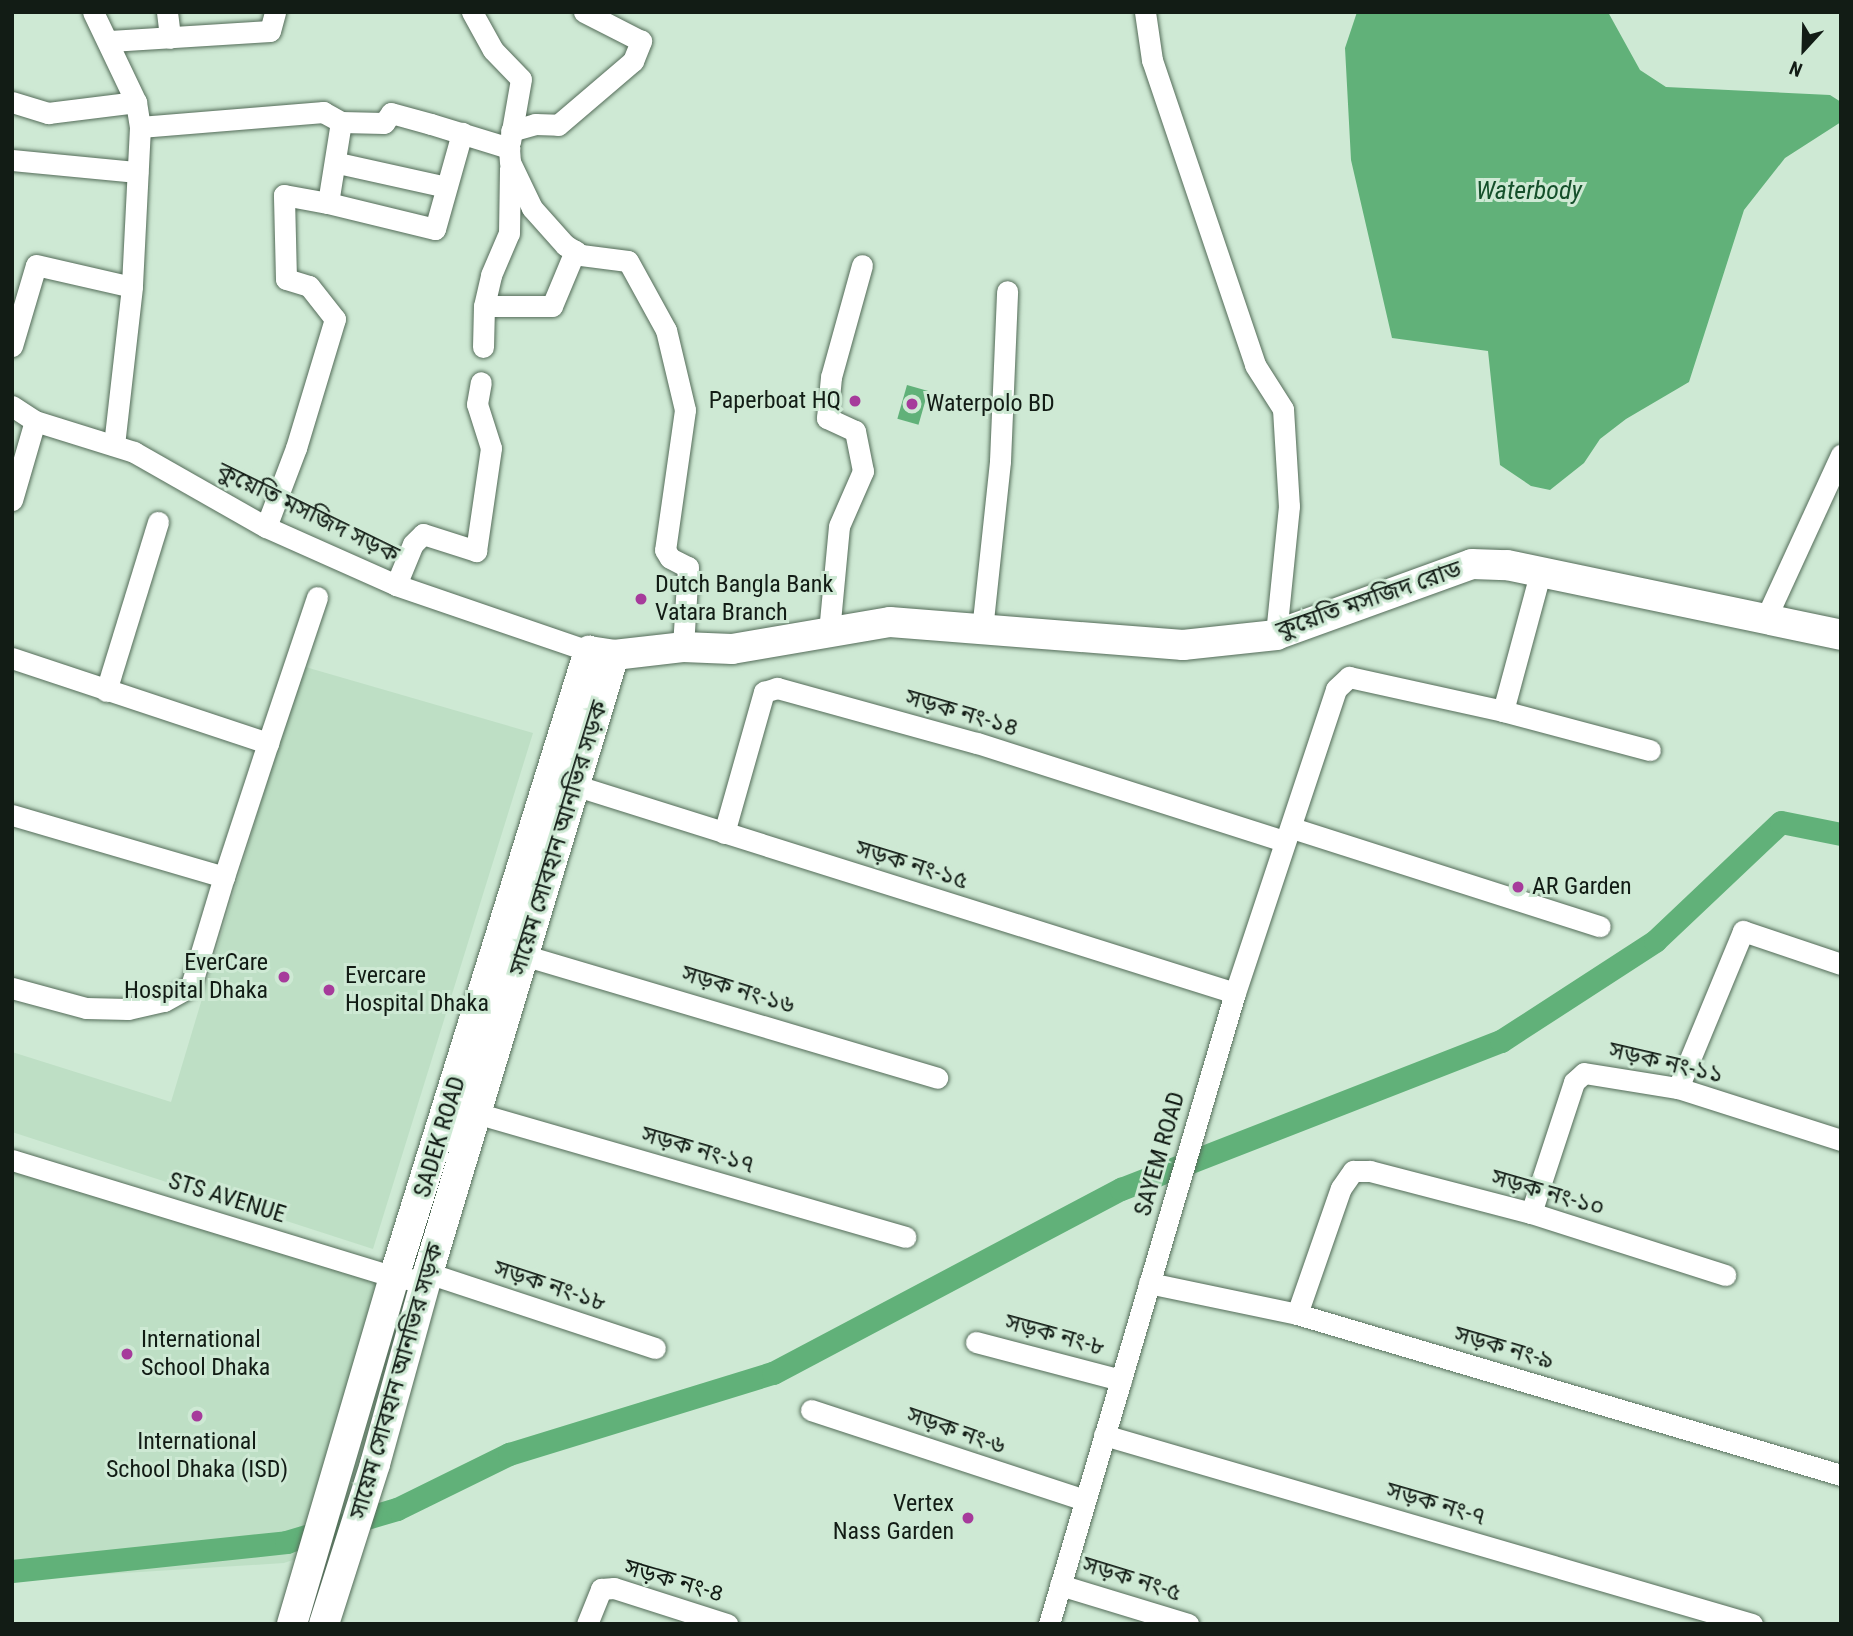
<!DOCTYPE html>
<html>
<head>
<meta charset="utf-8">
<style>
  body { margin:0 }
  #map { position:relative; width:1853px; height:1636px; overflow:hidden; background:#cee9d4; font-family:"Roboto Condensed","Noto Sans Bengali",sans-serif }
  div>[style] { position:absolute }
  .built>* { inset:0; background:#bedfc5 }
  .water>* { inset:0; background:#61b179; transform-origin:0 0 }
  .canal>* { height:23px; margin:-11.5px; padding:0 11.5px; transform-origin:11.5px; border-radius:11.5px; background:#61b179 }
  .roads { filter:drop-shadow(0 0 2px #546c59) drop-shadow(0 0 2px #546c59) }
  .street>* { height:21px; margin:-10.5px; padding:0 10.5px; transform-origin:10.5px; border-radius:10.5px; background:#fff }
  .secondary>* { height:30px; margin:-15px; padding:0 15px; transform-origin:15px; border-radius:15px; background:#fff }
  .dots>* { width:19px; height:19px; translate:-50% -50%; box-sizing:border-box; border:4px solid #cee9d4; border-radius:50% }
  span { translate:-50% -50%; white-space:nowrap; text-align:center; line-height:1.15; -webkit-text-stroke:6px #cee9d4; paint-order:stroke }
  .poi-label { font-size:24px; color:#121c15 }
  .right { translate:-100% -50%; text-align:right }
  .left { translate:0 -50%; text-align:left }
  .street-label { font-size:24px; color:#121c15 }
  .water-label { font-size:26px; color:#15502b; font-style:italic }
  .frame { position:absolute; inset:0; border:14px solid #121c15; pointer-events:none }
  .north { position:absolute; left:1769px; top:14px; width:70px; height:70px; -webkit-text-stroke:5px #cee9d4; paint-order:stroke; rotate:202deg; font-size:19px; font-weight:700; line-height:28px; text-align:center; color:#121c15 }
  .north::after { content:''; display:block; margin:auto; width:24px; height:32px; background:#121c15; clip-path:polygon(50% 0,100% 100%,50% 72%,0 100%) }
</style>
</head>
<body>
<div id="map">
  <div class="built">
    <i style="clip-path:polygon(302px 666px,533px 733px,373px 1249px,12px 1132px,12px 1052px,171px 1102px)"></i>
    <i style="clip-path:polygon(12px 1163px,416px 1290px,347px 1542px,284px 1563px,12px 1580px)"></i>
  </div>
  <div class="water">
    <i style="clip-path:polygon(1357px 12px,1608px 12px,1640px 70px,1666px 87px,1830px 95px,1841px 102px,1841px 122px,1785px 158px,1744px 210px,1689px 382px,1626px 419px,1600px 439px,1584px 463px,1550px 490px,1531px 486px,1500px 465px,1488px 351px,1392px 338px,1351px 160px,1345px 48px)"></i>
    <i style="left:907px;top:385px;width:22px;height:35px;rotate:16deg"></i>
  </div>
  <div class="canal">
    <i style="left:12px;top:1571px;width:276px;rotate:-6deg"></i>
    <i style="left:286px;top:1542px;width:116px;rotate:-16.6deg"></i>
    <i style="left:397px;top:1509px;width:125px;rotate:-26.2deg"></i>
    <i style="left:509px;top:1454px;width:276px;rotate:-17.1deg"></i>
    <i style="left:773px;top:1373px;width:394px;rotate:-27.9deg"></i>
    <i style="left:1121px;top:1189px;width:408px;rotate:-21.3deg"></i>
    <i style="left:1501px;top:1041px;width:184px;rotate:-33deg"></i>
    <i style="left:1655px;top:941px;width:173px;rotate:-43.4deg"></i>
    <i style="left:1781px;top:822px;width:61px;rotate:11.3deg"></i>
  </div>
  <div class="roads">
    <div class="street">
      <i style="left:93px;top:12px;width:100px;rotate:64.5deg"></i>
      <i style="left:136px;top:102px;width:25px;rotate:81deg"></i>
      <i style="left:140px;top:127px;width:160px;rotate:92.9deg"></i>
      <i style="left:132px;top:287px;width:158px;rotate:96.5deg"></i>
      <i style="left:167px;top:12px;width:26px;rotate:83deg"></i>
      <i style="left:472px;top:12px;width:43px;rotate:61.1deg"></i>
      <i style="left:493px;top:50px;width:40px;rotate:46deg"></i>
      <i style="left:521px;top:79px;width:64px;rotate:99.9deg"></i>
      <i style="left:1145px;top:12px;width:49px;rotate:81.7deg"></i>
      <i style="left:1152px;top:60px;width:322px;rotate:71.3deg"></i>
      <i style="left:1255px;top:365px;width:52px;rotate:57.5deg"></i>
      <i style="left:1283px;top:409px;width:97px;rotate:86.5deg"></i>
      <i style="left:1289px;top:506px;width:130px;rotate:95.8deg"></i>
      <i style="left:110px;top:41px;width:160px;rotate:-3.6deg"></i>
      <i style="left:270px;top:31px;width:20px;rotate:-75deg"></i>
      <i style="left:12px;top:102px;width:38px;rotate:17deg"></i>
      <i style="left:48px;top:113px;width:89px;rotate:-7.1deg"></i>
      <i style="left:140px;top:127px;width:184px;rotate:-4.7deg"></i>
      <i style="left:323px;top:112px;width:21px;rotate:29deg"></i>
      <i style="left:341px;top:122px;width:43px;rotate:1.3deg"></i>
      <i style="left:384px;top:123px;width:12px;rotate:-55deg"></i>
      <i style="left:391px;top:113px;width:41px;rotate:15.4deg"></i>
      <i style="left:431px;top:124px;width:82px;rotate:17.1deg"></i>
      <i style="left:509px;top:148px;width:14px;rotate:86deg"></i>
      <i style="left:510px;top:162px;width:51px;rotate:64.4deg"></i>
      <i style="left:532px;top:208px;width:50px;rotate:48.3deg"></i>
      <i style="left:565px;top:245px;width:19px;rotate:32deg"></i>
      <i style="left:581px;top:255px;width:47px;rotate:7.3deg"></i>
      <i style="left:628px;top:261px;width:79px;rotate:61.2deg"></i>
      <i style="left:666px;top:330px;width:82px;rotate:76.6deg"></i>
      <i style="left:685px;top:410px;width:141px;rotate:98.1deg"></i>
      <i style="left:665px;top:550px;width:9px;rotate:58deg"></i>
      <i style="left:670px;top:558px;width:20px;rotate:27deg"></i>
      <i style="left:688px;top:567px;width:80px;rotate:93.6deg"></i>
      <i style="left:511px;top:131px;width:25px;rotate:-16deg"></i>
      <i style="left:535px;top:124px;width:23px;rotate:2deg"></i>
      <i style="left:558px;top:125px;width:99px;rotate:-40.5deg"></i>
      <i style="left:633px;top:61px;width:22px;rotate:-68deg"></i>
      <i style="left:641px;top:41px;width:64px;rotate:-153deg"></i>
      <i style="left:12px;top:160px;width:126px;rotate:5.5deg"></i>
      <i style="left:338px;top:163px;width:111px;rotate:12.5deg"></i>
      <i style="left:328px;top:203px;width:110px;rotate:13.7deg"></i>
      <i style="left:435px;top:229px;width:100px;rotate:-74.3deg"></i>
      <i style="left:484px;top:306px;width:32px;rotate:-77deg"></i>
      <i style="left:491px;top:275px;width:46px;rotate:-66.8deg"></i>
      <i style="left:509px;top:233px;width:65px;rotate:-89.1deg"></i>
      <i style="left:12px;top:346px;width:84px;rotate:-73.5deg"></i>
      <i style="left:36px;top:265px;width:98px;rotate:12.9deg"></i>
      <i style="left:483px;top:347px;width:41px;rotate:-88.6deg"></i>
      <i style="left:484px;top:306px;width:68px"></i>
      <i style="left:552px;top:306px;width:60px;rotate:-67.3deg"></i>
      <i style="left:12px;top:406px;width:27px;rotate:33deg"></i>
      <i style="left:35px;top:421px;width:104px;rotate:17.4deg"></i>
      <i style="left:134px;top:452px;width:152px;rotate:29.6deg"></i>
      <i style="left:266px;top:527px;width:142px;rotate:24deg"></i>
      <i style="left:396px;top:585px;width:204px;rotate:18.9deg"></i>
      <i style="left:12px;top:500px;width:82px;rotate:-73.8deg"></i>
      <i style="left:266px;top:527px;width:85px;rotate:-69.2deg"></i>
      <i style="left:296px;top:448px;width:135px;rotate:-73.2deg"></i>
      <i style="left:335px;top:319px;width:42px;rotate:-128.2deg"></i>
      <i style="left:309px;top:286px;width:24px;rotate:-163deg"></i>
      <i style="left:286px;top:279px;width:84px;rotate:-91.4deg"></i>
      <i style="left:284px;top:195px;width:45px;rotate:10.3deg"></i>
      <i style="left:328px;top:203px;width:82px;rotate:-80.9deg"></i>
      <i style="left:396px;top:585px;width:44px;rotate:-67.5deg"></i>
      <i style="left:413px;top:544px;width:14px;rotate:-45deg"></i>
      <i style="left:423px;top:534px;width:56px;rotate:17.8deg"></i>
      <i style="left:476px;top:551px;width:104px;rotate:-81.7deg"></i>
      <i style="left:491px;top:448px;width:46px;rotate:-107.7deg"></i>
      <i style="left:477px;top:404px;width:22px;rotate:-80deg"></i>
      <i style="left:1765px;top:620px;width:182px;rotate:-65.3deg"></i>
      <i style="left:982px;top:630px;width:170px;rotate:-83.9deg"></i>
      <i style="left:1000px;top:461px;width:170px;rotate:-87.6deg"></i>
      <i style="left:829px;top:632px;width:106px;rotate:-84.6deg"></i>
      <i style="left:839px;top:526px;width:60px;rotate:-66.4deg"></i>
      <i style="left:863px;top:471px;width:41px;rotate:-101.3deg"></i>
      <i style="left:855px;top:431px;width:31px;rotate:-155deg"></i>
      <i style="left:827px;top:418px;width:41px;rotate:-84.4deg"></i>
      <i style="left:831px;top:377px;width:116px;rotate:-74.5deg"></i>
      <i style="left:12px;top:658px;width:270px;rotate:18.4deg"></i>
      <i style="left:268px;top:743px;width:141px;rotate:108.2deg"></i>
      <i style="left:224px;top:877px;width:221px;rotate:-163.7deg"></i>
      <i style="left:106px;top:691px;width:177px;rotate:-72.9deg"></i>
      <i style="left:1503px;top:711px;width:142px;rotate:-74.9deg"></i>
      <i style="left:268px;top:743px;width:154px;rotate:-71.4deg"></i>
      <i style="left:574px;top:785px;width:693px;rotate:17.47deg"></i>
      <i style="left:1292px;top:828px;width:323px;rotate:17.7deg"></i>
      <i style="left:724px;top:833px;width:147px;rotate:-74.2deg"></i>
      <i style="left:764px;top:692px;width:14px;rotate:-17deg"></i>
      <i style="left:777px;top:688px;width:207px;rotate:15.4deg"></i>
      <i style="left:977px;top:743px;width:323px;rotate:17.7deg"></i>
      <i style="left:523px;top:955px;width:432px;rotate:16.5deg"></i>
      <i style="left:12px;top:988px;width:77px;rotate:15.1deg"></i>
      <i style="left:86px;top:1008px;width:42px;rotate:1.4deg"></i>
      <i style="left:128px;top:1009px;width:37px;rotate:-13deg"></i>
      <i style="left:164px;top:1001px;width:31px;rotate:-29deg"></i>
      <i style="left:191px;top:986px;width:114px;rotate:-73.2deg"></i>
      <i style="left:1678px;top:1088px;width:170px;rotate:-67.5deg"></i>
      <i style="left:1743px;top:931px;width:103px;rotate:18.6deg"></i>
      <i style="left:476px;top:1113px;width:447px;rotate:16.1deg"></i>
      <i style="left:12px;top:1160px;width:400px;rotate:17deg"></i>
      <i style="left:394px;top:1277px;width:34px;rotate:8deg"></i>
      <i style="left:1531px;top:1213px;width:138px;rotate:-71.8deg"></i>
      <i style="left:1574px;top:1082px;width:13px;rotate:-42deg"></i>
      <i style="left:1584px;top:1073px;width:95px;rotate:9.1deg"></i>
      <i style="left:1678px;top:1088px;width:171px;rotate:17.7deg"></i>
      <i style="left:428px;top:1273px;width:239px;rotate:18.3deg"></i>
      <i style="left:1149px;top:1283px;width:151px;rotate:11.8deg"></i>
      <i style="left:1297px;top:1314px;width:567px;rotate:16.49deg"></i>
      <i style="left:1297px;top:1314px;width:133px;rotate:-70.8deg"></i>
      <i style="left:1341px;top:1188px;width:21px;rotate:-55deg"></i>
      <i style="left:1353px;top:1171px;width:17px"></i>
      <i style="left:1370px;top:1171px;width:166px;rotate:14.6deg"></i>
      <i style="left:1531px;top:1213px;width:204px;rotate:17.7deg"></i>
      <i style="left:976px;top:1342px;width:150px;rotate:14.7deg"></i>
      <i style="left:811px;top:1410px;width:288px;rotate:18.2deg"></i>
      <i style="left:1104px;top:1435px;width:675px;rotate:16.26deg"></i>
      <i style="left:1060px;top:1585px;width:134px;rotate:16.9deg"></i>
      <i style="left:587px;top:1624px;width:38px;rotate:-68deg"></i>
      <i style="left:601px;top:1589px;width:13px;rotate:-4deg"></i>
      <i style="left:614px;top:1588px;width:119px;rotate:17.7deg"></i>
      <i style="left:1049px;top:1624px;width:658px;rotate:-73.58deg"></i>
      <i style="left:1235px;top:993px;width:320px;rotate:-71.6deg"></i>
      <i style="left:1336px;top:689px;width:18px;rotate:-43deg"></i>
      <i style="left:1349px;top:677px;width:158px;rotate:12.4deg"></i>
      <i style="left:1503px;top:711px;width:152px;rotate:14.9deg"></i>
    </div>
    <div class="secondary">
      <i style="left:292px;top:1624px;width:362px;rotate:-73.6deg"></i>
      <i style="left:394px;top:1277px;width:656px;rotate:-72.7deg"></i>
      <i style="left:589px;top:651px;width:25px;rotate:9deg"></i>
      <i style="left:614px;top:655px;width:69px;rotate:-6.6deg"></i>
      <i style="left:683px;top:647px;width:49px;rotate:2.3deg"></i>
      <i style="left:732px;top:649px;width:160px;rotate:-9.7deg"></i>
      <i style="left:890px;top:622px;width:294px;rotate:4.5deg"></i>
      <i style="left:1183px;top:645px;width:94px;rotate:-6.1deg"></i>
      <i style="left:1276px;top:635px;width:208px;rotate:-19.9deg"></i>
      <i style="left:1472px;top:564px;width:35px;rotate:2deg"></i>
      <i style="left:1507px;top:565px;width:341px;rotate:11.8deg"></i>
      <i style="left:324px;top:1624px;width:168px;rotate:-72.3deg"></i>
      <i style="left:375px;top:1464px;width:198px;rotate:-74.5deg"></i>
      <i style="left:428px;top:1273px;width:645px;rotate:-73.25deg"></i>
    </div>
  </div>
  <div class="dots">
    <i style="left:855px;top:401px;background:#a63b9b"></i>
    <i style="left:912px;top:404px;background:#a63b9b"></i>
    <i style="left:641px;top:599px;background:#a63b9b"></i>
    <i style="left:1518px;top:887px;background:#a63b9b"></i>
    <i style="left:284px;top:977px;background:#a63b9b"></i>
    <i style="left:329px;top:990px;background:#a63b9b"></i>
    <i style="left:127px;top:1354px;background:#a63b9b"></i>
    <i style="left:197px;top:1416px;background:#a63b9b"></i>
    <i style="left:968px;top:1518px;background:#a63b9b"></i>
  </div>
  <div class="poi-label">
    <span class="right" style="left:841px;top:401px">Paperboat HQ</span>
    <span class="left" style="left:926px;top:404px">Waterpolo BD</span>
    <span class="left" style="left:655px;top:599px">Dutch Bangla Bank<br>Vatara Branch</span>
    <span class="left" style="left:1532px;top:887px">AR Garden</span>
    <span class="right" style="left:268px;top:977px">EverCare<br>Hospital Dhaka</span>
    <span class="left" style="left:345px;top:990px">Evercare<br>Hospital Dhaka</span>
    <span class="left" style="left:141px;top:1354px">International<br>School Dhaka</span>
    <span style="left:197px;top:1456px">International<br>School Dhaka (ISD)</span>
    <span class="right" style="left:954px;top:1518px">Vertex<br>Nass Garden</span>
  </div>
  <div class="street-label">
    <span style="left:308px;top:513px;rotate:26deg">কুয়েতি মসজিদ সড়ক</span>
    <span style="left:1369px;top:600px;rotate:-19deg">কুয়েতি মসজিদ রোড</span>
    <span style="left:962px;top:713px;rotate:16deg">সড়ক নং-১৪</span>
    <span style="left:559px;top:838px;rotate:-73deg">সায়েম সোবহান আনভির সড়ক</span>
    <span style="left:912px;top:865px;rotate:17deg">সড়ক নং-১৫</span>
    <span style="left:738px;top:990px;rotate:17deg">সড়ক নং-১৬</span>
    <span style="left:1666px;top:1063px;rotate:13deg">সড়ক নং-১১</span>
    <span style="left:440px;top:1137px;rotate:-73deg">SADEK ROAD</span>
    <span style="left:698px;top:1150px;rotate:16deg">সড়ক নং-১৭</span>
    <span style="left:1160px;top:1154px;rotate:-74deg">SAYEM ROAD</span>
    <span style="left:1548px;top:1193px;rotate:16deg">সড়ক নং-১০</span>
    <span style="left:227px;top:1198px;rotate:17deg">STS AVENUE</span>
    <span style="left:550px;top:1286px;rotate:18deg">সড়ক নং-১৮</span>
    <span style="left:1055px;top:1335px;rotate:15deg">সড়ক নং-৮</span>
    <span style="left:1504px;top:1348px;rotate:16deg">সড়ক নং-৯</span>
    <span style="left:397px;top:1381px;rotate:-74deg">সায়েম সোবহান আনভির সড়ক</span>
    <span style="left:956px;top:1431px;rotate:19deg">সড়ক নং-৬</span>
    <span style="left:1436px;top:1504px;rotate:16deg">সড়ক নং-৭</span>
    <span style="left:1132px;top:1579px;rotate:17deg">সড়ক নং-৫</span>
    <span style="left:674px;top:1581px;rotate:16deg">সড়ক নং-৪</span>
  </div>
  <div class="water-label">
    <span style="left:1529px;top:191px">Waterbody</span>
  </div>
  <div class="frame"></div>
  <div class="north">N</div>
</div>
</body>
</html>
